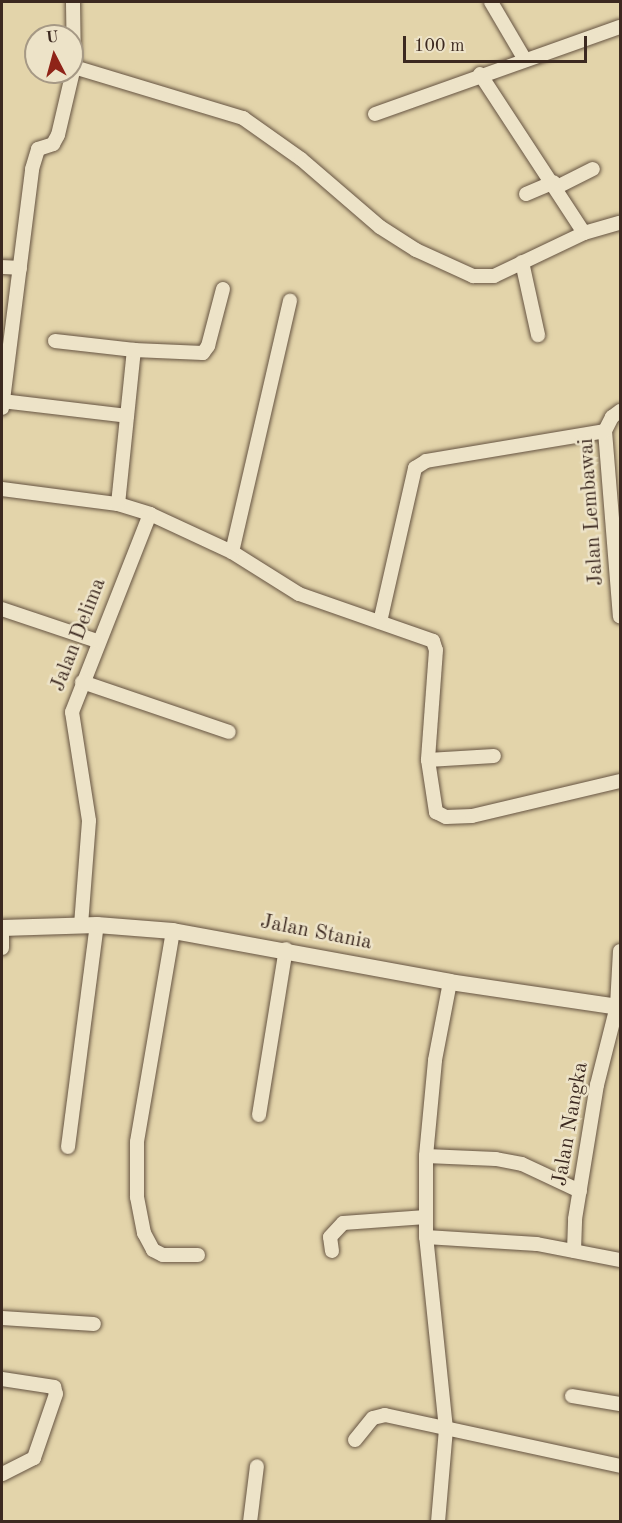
<!DOCTYPE html>
<html>
<head>
<meta charset="utf-8">
<style>
  body { margin:0 }
  #map { position:relative; width:622px; height:1523px; overflow:hidden; background:#e3d4aa; font-family:"Old Standard TT",serif }
  div>[style] { position:absolute }
  .roads { filter:drop-shadow(0 0 2px #665442) drop-shadow(0 0 2px #665442) }
  .minor>* { height:14px; margin:-7px; padding:0 7px; transform-origin:7px; border-radius:7px; background:#ede3c8 }
  .tertiary>* { height:16px; margin:-8px; padding:0 8px; transform-origin:8px; border-radius:8px; background:#ede3c8 }
  span { translate:-50% -50%; white-space:nowrap; text-align:center; line-height:1.15; -webkit-text-stroke:5px #ede3c8; paint-order:stroke }
  .street-label { font-size:21px; color:#3c2920 }
  .frame { position:absolute; inset:0; border:3px solid #3c2920; pointer-events:none }
  .north { position:absolute; left:24px; top:24px; width:60px; height:60px; box-sizing:border-box; background:#ede3c8; border:2px solid #a69985; border-radius:50%; rotate:354deg; font-size:16px; font-weight:700; line-height:24px; text-align:center; color:#3c2920 }
  .north::after { content:''; display:block; margin:auto; width:21px; height:27px; background:#8f2418; clip-path:polygon(50% 0,100% 100%,50% 72%,0 100%) }
  .scale { position:absolute; left:403px; top:36px; width:184px; height:27px; box-sizing:border-box; border:3px solid #3c2920; border-top:0; padding-left:8px; font-size:18px; line-height:21px; white-space:nowrap; color:#3c2920; -webkit-text-stroke:4px #ede3c8; paint-order:stroke }
</style>
</head>
<body>
<div id="map">
  <div class="roads">
    <div class="minor">
      <i style="left:491px;top:2px;width:67px;rotate:59.6deg"></i>
      <i style="left:74px;top:67px;width:177px;rotate:16.8deg"></i>
      <i style="left:243px;top:118px;width:71px;rotate:35.3deg"></i>
      <i style="left:301px;top:159px;width:104px;rotate:40.7deg"></i>
      <i style="left:380px;top:227px;width:43px;rotate:32.6deg"></i>
      <i style="left:416px;top:250px;width:63px;rotate:24.5deg"></i>
      <i style="left:473px;top:276px;width:21px"></i>
      <i style="left:494px;top:276px;width:100px;rotate:-25.5deg"></i>
      <i style="left:584px;top:233px;width:37px;rotate:-16deg"></i>
      <i style="left:480px;top:74px;width:190px;rotate:56.8deg"></i>
      <i style="left:375px;top:114px;width:260px;rotate:-19.6deg"></i>
      <i style="left:557px;top:187px;width:40px;rotate:-26.6deg"></i>
      <i style="left:526px;top:194px;width:30px;rotate:-23deg"></i>
      <i style="left:522px;top:262px;width:75px;rotate:77.6deg"></i>
      <i style="left:2px;top:267px;width:18px;rotate:3deg"></i>
      <i style="left:55px;top:341px;width:80px;rotate:6.5deg"></i>
      <i style="left:2px;top:401px;width:126px;rotate:6.8deg"></i>
      <i style="left:2px;top:408px;width:241px;rotate:-82.8deg"></i>
      <i style="left:32px;top:169px;width:21px;rotate:-73deg"></i>
      <i style="left:38px;top:149px;width:16px;rotate:-18deg"></i>
      <i style="left:53px;top:144px;width:10px;rotate:-61deg"></i>
      <i style="left:58px;top:135px;width:70px;rotate:-76.8deg"></i>
      <i style="left:74px;top:67px;width:65px;rotate:-90.9deg"></i>
      <i style="left:620px;top:411px;width:10px;rotate:143deg"></i>
      <i style="left:612px;top:417px;width:16px;rotate:117deg"></i>
      <i style="left:605px;top:431px;width:186px;rotate:85.4deg"></i>
      <i style="left:2px;top:489px;width:117px;rotate:7.4deg"></i>
      <i style="left:118px;top:504px;width:34px;rotate:17deg"></i>
      <i style="left:150px;top:514px;width:213px;rotate:111.5deg"></i>
      <i style="left:72px;top:712px;width:110px;rotate:81.1deg"></i>
      <i style="left:89px;top:821px;width:104px;rotate:94.4deg"></i>
      <i style="left:118px;top:504px;width:155px;rotate:-84.1deg"></i>
      <i style="left:134px;top:350px;width:69px;rotate:2.5deg"></i>
      <i style="left:203px;top:353px;width:9px;rotate:-54deg"></i>
      <i style="left:208px;top:346px;width:59px;rotate:-75.3deg"></i>
      <i style="left:150px;top:514px;width:90px;rotate:24.9deg"></i>
      <i style="left:232px;top:552px;width:79px;rotate:32.1deg"></i>
      <i style="left:299px;top:594px;width:142px;rotate:19.3deg"></i>
      <i style="left:433px;top:641px;width:9px;rotate:72deg"></i>
      <i style="left:436px;top:650px;width:110px;rotate:94.2deg"></i>
      <i style="left:428px;top:760px;width:53px;rotate:81.3deg"></i>
      <i style="left:436px;top:812px;width:11px;rotate:27deg"></i>
      <i style="left:446px;top:817px;width:26px;rotate:-2deg"></i>
      <i style="left:472px;top:816px;width:152px;rotate:-13.3deg"></i>
      <i style="left:232px;top:552px;width:258px;rotate:-77deg"></i>
      <i style="left:2px;top:609px;width:100px;rotate:18.6deg"></i>
      <i style="left:380px;top:622px;width:158px;rotate:-77.2deg"></i>
      <i style="left:415px;top:468px;width:13px;rotate:-32deg"></i>
      <i style="left:426px;top:461px;width:181px;rotate:-9.5deg"></i>
      <i style="left:82px;top:682px;width:155px;rotate:18.8deg"></i>
      <i style="left:428px;top:760px;width:66px;rotate:-3.5deg"></i>
      <i style="left:173px;top:931px;width:214px;rotate:99.7deg"></i>
      <i style="left:137px;top:1142px;width:55px;rotate:90deg"></i>
      <i style="left:137px;top:1197px;width:37px;rotate:79deg"></i>
      <i style="left:144px;top:1233px;width:19px;rotate:62deg"></i>
      <i style="left:153px;top:1250px;width:11px;rotate:27deg"></i>
      <i style="left:163px;top:1255px;width:35px"></i>
      <i style="left:2px;top:948px;width:20px;rotate:-90deg"></i>
      <i style="left:259px;top:1115px;width:168px;rotate:-80.8deg"></i>
      <i style="left:68px;top:1147px;width:224px;rotate:-82.6deg"></i>
      <i style="left:426px;top:1156px;width:70px;rotate:2.5deg"></i>
      <i style="left:496px;top:1159px;width:26px;rotate:11deg"></i>
      <i style="left:522px;top:1164px;width:64px;rotate:25deg"></i>
      <i style="left:426px;top:1237px;width:111px;rotate:3.6deg"></i>
      <i style="left:537px;top:1244px;width:85px;rotate:10.9deg"></i>
      <i style="left:332px;top:1251px;width:14px;rotate:-98deg"></i>
      <i style="left:330px;top:1237px;width:19px;rotate:-47deg"></i>
      <i style="left:343px;top:1223px;width:83px;rotate:-4.1deg"></i>
      <i style="left:574px;top:1251px;width:32px;rotate:-88deg"></i>
      <i style="left:575px;top:1219px;width:136px;rotate:-80.7deg"></i>
      <i style="left:597px;top:1085px;width:81px;rotate:-75.8deg"></i>
      <i style="left:617px;top:1006px;width:55px;rotate:-86.9deg"></i>
      <i style="left:2px;top:1318px;width:92px;rotate:3.7deg"></i>
      <i style="left:2px;top:1379px;width:53px;rotate:8.7deg"></i>
      <i style="left:54px;top:1387px;width:7px;rotate:74deg"></i>
      <i style="left:56px;top:1394px;width:68px;rotate:109deg"></i>
      <i style="left:34px;top:1458px;width:36px;rotate:153deg"></i>
      <i style="left:572px;top:1396px;width:49px;rotate:9.5deg"></i>
      <i style="left:355px;top:1440px;width:28px;rotate:-51deg"></i>
      <i style="left:373px;top:1418px;width:12px;rotate:-14deg"></i>
      <i style="left:385px;top:1415px;width:240px;rotate:12.2deg"></i>
      <i style="left:250px;top:1522px;width:56px;rotate:-82.9deg"></i>
      <i style="left:438px;top:1522px;width:93px;rotate:-85.1deg"></i>
      <i style="left:446px;top:1429px;width:193px;rotate:-95.9deg"></i>
      <i style="left:426px;top:1237px;width:81px;rotate:-90deg"></i>
      <i style="left:426px;top:1156px;width:96px;rotate:-84.6deg"></i>
      <i style="left:435px;top:1060px;width:79px;rotate:-79.1deg"></i>
    </div>
    <div class="tertiary">
      <i style="left:2px;top:928px;width:95px;rotate:-1.8deg"></i>
      <i style="left:97px;top:925px;width:76px;rotate:4.5deg"></i>
      <i style="left:173px;top:931px;width:282px;rotate:10.4deg"></i>
      <i style="left:450px;top:982px;width:172px;rotate:8.4deg"></i>
    </div>
  </div>
  <div class="street-label">
    <span style="left:592px;top:512px;rotate:-94deg">Jalan Lembawai</span>
    <span style="left:79px;top:635px;rotate:-69deg">Jalan Delima</span>
    <span style="left:316px;top:933px;rotate:11deg">Jalan Stania</span>
    <span style="left:571px;top:1124px;rotate:-80deg">Jalan Nangka</span>
  </div>
  <div class="frame"></div>
  <div class="north">U</div>
  <div class="scale">100 m</div>
</div>
</body>
</html>
